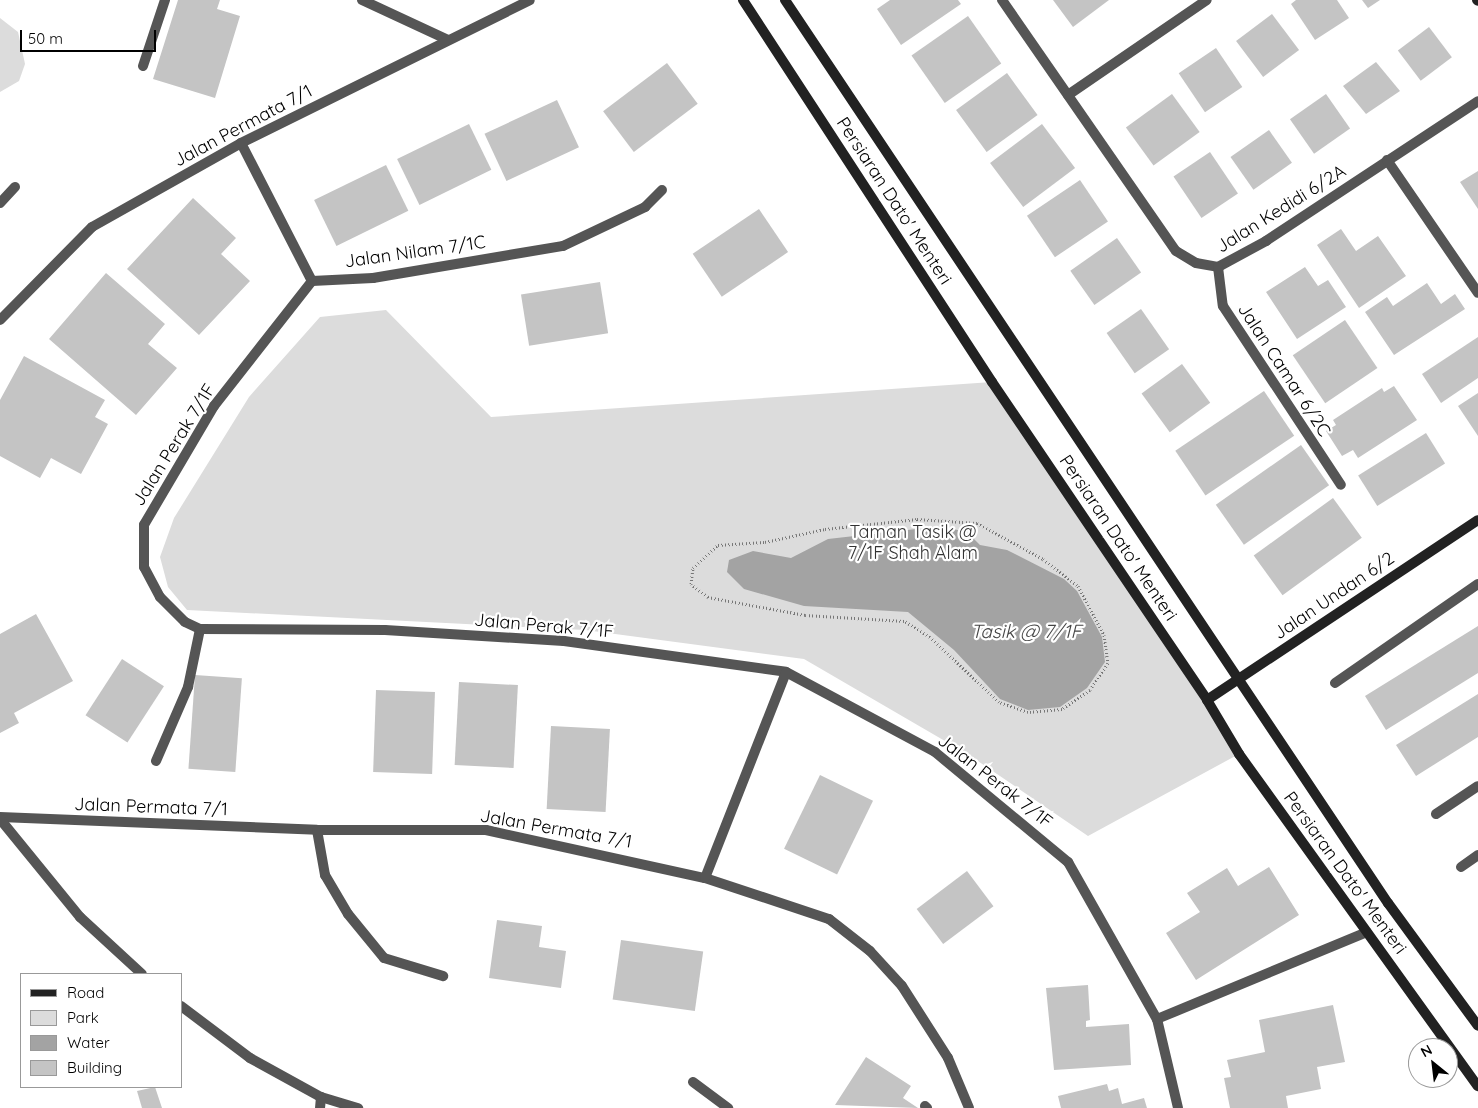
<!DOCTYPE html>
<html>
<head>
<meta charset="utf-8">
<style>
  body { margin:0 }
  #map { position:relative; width:1478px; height:1108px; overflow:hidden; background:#fff; font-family:Quicksand,sans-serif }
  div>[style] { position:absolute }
  .green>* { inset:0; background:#dcdcdc }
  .water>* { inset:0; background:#a3a3a3 }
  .building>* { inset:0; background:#c4c4c4; transform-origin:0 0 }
  .path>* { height:3px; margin-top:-1.5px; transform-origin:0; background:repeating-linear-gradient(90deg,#777 0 1px,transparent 0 3.5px) }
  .lane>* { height:10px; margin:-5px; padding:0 5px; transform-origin:5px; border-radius:5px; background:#555 }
  .street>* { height:10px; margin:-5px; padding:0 5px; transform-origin:5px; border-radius:5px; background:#555 }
  .secondary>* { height:10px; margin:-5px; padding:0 5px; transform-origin:5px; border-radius:5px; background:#222 }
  span { translate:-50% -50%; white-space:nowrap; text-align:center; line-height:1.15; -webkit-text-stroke:4.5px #fff; paint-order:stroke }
  .street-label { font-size:18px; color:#000 }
  .park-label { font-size:18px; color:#333 }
  .water-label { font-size:19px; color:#444; font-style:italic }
  .legend { position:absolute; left:20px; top:973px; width:162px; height:115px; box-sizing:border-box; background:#fff; border:1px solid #999; margin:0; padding:6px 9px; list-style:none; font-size:15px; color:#000 }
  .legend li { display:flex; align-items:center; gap:10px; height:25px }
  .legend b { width:25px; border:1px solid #999 }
  .north { position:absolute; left:1408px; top:1038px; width:50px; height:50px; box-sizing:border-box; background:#fff; border:1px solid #999; border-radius:50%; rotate:331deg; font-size:14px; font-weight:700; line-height:20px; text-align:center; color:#000 }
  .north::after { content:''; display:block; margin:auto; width:18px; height:22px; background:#000; clip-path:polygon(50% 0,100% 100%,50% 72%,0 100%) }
  .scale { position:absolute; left:20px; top:30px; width:136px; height:22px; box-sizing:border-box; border:2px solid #000; border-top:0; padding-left:6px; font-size:15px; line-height:18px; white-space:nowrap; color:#000; -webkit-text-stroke:4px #fff; paint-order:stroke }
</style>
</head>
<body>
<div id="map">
  <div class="green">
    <i style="clip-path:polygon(0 18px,18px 32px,25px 64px,19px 81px,0 92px)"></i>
    <i style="clip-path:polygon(386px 310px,491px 417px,992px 382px,1239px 754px,1088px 836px,969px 755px,804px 659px,585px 630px,187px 610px,168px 587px,160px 557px,174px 518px,249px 397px,320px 317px)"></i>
  </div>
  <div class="water">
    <i style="clip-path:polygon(943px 526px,968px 533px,980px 545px,1007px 550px,1064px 579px,1077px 591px,1102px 637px,1105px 662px,1087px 688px,1060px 707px,1028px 710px,1000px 699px,954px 650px,908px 612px,804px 606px,744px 589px,727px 572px,729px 560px,753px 551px,791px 558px,828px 539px)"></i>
  </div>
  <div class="building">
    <i style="clip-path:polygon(178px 0,220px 0,217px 9px,240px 16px,215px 98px,153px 79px)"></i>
    <i style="clip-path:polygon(890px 0,958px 0,961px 4px,901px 45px,877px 9px)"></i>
    <i style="clip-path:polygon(1053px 0,1109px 0,1073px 27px)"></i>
    <i style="clip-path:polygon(1296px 0,1337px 0,1349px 18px,1315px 40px,1291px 4px)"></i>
    <i style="clip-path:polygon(1362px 0,1380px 0,1368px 8px)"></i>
    <i style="left:1272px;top:14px;width:45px;height:45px;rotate:53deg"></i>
    <i style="left:968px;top:16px;width:58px;height:69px;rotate:55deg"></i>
    <i style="left:1429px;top:27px;width:38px;height:39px;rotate:53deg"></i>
    <i style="left:1216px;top:48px;width:47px;height:45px;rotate:56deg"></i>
    <i style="clip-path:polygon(1376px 62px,1400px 91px,1366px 114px,1343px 86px)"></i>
    <i style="left:667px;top:63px;width:51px;height:80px;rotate:53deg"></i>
    <i style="left:1007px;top:73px;width:52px;height:63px;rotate:54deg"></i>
    <i style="left:1172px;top:94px;width:47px;height:57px;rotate:54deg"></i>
    <i style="left:1326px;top:94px;width:42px;height:44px;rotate:55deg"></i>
    <i style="left:557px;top:100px;width:52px;height:80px;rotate:65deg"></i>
    <i style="left:469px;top:124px;width:51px;height:80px;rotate:64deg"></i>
    <i style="left:1042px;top:124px;width:55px;height:65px;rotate:53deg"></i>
    <i style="left:1269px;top:130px;width:40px;height:47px;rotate:55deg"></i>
    <i style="left:1210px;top:152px;width:50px;height:44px;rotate:56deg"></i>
    <i style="left:386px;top:165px;width:51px;height:80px;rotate:64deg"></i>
    <i style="clip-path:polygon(1478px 171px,1478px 209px,1460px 182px)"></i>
    <i style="left:1080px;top:180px;width:50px;height:64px;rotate:56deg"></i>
    <i style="clip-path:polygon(193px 198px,236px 238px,221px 254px,250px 281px,199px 335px,127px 269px)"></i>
    <i style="left:759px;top:209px;width:52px;height:80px;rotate:56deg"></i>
    <i style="clip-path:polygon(1341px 229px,1356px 251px,1378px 236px,1406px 276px,1359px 308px,1317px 245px)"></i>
    <i style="left:1117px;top:238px;width:42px;height:57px;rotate:55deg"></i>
    <i style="clip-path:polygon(1305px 267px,1318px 286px,1328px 280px,1346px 307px,1297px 339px,1266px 292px)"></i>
    <i style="clip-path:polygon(106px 273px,165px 324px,148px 344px,177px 368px,136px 415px,49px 339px)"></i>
    <i style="left:600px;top:282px;width:52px;height:80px;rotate:81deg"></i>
    <i style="clip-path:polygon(1427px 283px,1441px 304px,1455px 294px,1465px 309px,1394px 355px,1365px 312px,1387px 297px,1393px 306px)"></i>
    <i style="left:1141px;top:309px;width:49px;height:42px;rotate:55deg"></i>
    <i style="left:1345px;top:320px;width:58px;height:63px;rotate:56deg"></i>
    <i style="clip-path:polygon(1478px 337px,1478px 378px,1441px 403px,1422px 374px)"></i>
    <i style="clip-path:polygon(24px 356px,105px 400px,95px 417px,108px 424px,81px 474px,51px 458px,40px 478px,0 456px,0 400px)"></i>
    <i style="left:1182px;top:364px;width:48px;height:50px;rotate:54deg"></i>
    <i style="clip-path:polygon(1394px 386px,1417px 420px,1358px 458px,1353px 450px,1342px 456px,1326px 431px,1336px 425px,1333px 420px,1382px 388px,1384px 392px)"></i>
    <i style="left:1264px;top:391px;width:54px;height:107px;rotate:56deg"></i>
    <i style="clip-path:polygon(1478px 393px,1478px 436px,1458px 406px)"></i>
    <i style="left:1426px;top:433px;width:36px;height:80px;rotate:58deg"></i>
    <i style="left:1301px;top:445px;width:49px;height:104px;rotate:55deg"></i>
    <i style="left:1333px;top:498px;width:49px;height:98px;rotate:54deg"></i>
    <i style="clip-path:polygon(36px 614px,73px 681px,14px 713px,19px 723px,0 733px,0 634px)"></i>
    <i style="clip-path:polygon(1478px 626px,1478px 673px,1386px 730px,1365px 696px)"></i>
    <i style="left:122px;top:659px;width:50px;height:67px;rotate:33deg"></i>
    <i style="left:195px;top:675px;width:47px;height:94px;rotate:4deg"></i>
    <i style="left:459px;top:682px;width:59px;height:83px;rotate:3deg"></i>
    <i style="left:376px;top:690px;width:59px;height:82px;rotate:2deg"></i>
    <i style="clip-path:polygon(1478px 694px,1478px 737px,1416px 776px,1396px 745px)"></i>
    <i style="left:551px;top:726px;width:59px;height:83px;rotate:3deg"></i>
    <i style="left:820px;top:775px;width:59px;height:82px;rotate:26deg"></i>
    <i style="clip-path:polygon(1269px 867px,1299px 915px,1196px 980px,1166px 933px,1200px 912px,1187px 893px,1227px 868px,1238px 886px)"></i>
    <i style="left:967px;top:871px;width:44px;height:63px;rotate:53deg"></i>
    <i style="clip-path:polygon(497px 920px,542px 926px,539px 947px,566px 951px,561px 988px,489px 978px)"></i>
    <i style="left:621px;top:940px;width:83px;height:60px;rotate:8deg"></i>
    <i style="clip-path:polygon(1088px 985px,1090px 1020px,1086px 1021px,1086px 1027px,1129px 1024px,1131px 1065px,1054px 1070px,1046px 988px)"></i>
    <i style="clip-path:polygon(1333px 1005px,1345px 1062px,1317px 1067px,1321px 1089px,1286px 1096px,1288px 1108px,1230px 1108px,1224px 1078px,1231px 1077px,1227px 1060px,1265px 1052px,1259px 1020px)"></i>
    <i style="clip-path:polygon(866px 1057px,911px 1086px,903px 1098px,918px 1108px,835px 1105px)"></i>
    <i style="clip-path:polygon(1107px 1084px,1109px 1091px,1118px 1088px,1122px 1104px,1144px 1098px,1147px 1108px,1061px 1108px,1058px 1096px)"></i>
    <i style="clip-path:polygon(155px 1087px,162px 1108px,142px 1108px,137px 1091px)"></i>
  </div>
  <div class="path">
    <i style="left:917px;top:519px;width:60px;rotate:3.8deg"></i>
    <i style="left:977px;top:523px;width:75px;rotate:28.6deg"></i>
    <i style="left:1043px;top:559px;width:44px;rotate:37.6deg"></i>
    <i style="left:1078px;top:586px;width:55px;rotate:62deg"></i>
    <i style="left:1104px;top:635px;width:28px;rotate:82deg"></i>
    <i style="left:1108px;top:663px;width:32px;rotate:124deg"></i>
    <i style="left:1090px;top:690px;width:34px;rotate:146deg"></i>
    <i style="left:1062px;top:709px;width:34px;rotate:175deg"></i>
    <i style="left:1028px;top:712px;width:31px;rotate:-161deg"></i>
    <i style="left:999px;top:702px;width:95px;rotate:-136.7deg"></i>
    <i style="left:930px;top:637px;width:31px;rotate:-148deg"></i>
    <i style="left:904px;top:621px;width:99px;rotate:-176.5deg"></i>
    <i style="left:805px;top:615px;width:99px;rotate:-169.5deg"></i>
    <i style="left:708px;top:597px;width:21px;rotate:-143deg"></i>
    <i style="left:691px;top:584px;width:16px;rotate:-83deg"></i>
    <i style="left:693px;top:568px;width:34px;rotate:-43deg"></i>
    <i style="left:718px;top:545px;width:47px;rotate:-3.7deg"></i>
    <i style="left:765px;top:542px;width:61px;rotate:-12.2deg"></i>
    <i style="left:825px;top:529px;width:93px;rotate:-6.2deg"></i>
  </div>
  <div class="lane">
    <i style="left:143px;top:66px;width:70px;rotate:-71.6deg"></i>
    <i style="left:0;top:203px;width:22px;rotate:-47deg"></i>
    <i style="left:156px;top:761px;width:81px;rotate:-66.6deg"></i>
    <i style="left:188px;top:687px;width:59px;rotate:-78.3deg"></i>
    <i style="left:317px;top:830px;width:46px;rotate:79.9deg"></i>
    <i style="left:325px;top:875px;width:45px;rotate:59.5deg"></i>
    <i style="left:348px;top:914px;width:57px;rotate:50.7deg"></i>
    <i style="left:384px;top:958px;width:62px;rotate:17deg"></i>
    <i style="left:321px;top:1097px;width:39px;rotate:17deg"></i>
    <i style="left:925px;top:1106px;width:3px;rotate:45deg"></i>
  </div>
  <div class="street">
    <i style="left:362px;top:0;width:95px;rotate:24.9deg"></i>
    <i style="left:1002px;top:0;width:305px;rotate:55.3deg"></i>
    <i style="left:1176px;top:251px;width:23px;rotate:31deg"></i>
    <i style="left:1196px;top:263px;width:22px;rotate:10deg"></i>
    <i style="left:1218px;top:267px;width:55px;rotate:-28.4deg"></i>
    <i style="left:1266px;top:241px;width:254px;rotate:-33.4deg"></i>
    <i style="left:1068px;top:95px;width:168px;rotate:-34.4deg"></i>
    <i style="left:241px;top:143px;width:155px;rotate:62.8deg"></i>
    <i style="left:312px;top:281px;width:61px;rotate:-2.8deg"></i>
    <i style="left:373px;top:278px;width:193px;rotate:-9.6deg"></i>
    <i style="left:563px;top:246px;width:91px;rotate:-25.4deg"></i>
    <i style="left:645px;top:207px;width:24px;rotate:-45deg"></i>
    <i style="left:1387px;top:160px;width:161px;rotate:55.6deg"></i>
    <i style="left:1218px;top:267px;width:39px;rotate:83deg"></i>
    <i style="left:1223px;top:306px;width:214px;rotate:56.6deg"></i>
    <i style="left:312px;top:281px;width:159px;rotate:128.1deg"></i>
    <i style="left:214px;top:406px;width:138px;rotate:120.5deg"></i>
    <i style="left:144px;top:525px;width:42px;rotate:90deg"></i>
    <i style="left:144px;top:567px;width:34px;rotate:62deg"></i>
    <i style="left:160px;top:597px;width:35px;rotate:45deg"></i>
    <i style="left:185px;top:622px;width:17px;rotate:25deg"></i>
    <i style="left:200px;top:629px;width:185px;rotate:0.3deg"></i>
    <i style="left:385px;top:630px;width:179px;rotate:3.5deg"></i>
    <i style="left:564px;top:641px;width:224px;rotate:7.9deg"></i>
    <i style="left:786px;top:672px;width:169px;rotate:28.2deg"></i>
    <i style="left:935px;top:752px;width:173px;rotate:39.6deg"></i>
    <i style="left:1068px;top:862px;width:180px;rotate:60.5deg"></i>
    <i style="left:1157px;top:1019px;width:91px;rotate:76.7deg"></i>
    <i style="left:0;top:320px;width:131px;rotate:-45.3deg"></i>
    <i style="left:92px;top:227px;width:171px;rotate:-29.4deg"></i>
    <i style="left:241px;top:143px;width:322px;rotate:-26.3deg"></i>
    <i style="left:1335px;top:683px;width:174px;rotate:-34.7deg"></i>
    <i style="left:1436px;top:814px;width:50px;rotate:-33.7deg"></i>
    <i style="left:0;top:817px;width:317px;rotate:2.3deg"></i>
    <i style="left:317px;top:830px;width:169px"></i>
    <i style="left:486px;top:830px;width:224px;rotate:12.4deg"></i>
    <i style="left:705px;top:878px;width:131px;rotate:18.3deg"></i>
    <i style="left:829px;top:919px;width:52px;rotate:38deg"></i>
    <i style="left:870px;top:951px;width:47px;rotate:47.6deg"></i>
    <i style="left:902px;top:986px;width:85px;rotate:57.4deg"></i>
    <i style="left:948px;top:1058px;width:54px;rotate:67.2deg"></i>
    <i style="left:0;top:819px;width:127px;rotate:50.8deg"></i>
    <i style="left:80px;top:917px;width:84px;rotate:42.6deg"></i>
    <i style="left:1461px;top:867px;width:21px;rotate:-35deg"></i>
    <i style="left:705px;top:878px;width:221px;rotate:-68.5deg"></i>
    <i style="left:181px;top:1006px;width:86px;rotate:37deg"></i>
    <i style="left:250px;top:1058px;width:81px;rotate:28.8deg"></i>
    <i style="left:321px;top:1097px;width:11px;rotate:95deg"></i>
    <i style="left:1157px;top:1019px;width:227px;rotate:-22.5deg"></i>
    <i style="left:693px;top:1082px;width:44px;rotate:36.6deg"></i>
  </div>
  <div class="secondary">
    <i style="left:743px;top:0;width:456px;rotate:56.9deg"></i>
    <i style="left:992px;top:382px;width:384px;rotate:55.9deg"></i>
    <i style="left:1207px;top:700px;width:63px;rotate:59.3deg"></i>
    <i style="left:1239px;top:754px;width:409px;rotate:54.3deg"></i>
    <i style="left:785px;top:0;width:1086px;rotate:56.27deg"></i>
    <i style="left:1388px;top:903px;width:152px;rotate:53.8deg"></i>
    <i style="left:1477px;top:0;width:1px;rotate:45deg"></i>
    <i style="left:1207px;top:700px;width:325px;rotate:-33.6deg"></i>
  </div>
  <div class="street-label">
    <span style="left:243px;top:126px;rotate:-28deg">Jalan Permata 7/1</span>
    <span style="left:894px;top:201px;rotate:57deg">Persiaran Dato' Menteri</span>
    <span style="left:1281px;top:209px;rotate:-32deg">Jalan Kedidi 6/2A</span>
    <span style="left:415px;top:252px;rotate:-8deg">Jalan Nilam 7/1C</span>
    <span style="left:1284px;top:370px;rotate:57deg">Jalan Camar 6/2C</span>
    <span style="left:174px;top:445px;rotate:-58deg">Jalan Perak 7/1F</span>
    <span style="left:1118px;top:538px;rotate:56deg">Persiaran Dato' Menteri</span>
    <span style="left:1334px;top:596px;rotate:-34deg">Jalan Undan 6/2</span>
    <span style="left:544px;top:626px;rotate:5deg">Jalan Perak 7/1F</span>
    <span style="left:995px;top:781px;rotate:38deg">Jalan Perak 7/1F</span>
    <span style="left:151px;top:807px;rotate:2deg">Jalan Permata 7/1</span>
    <span style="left:556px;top:829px;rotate:10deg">Jalan Permata 7/1</span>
    <span style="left:1345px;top:873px;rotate:54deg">Persiaran Dato' Menteri</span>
  </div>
  <div class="park-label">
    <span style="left:913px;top:543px">Taman Tasik @<br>7/1F Shah Alam</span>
  </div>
  <div class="water-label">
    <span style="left:1026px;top:632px">Tasik @ 7/1F</span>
  </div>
  <ul class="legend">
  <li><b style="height:6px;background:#222"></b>Road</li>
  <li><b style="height:14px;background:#dcdcdc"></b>Park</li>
  <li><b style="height:14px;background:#a3a3a3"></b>Water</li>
  <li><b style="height:14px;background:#c4c4c4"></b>Building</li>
  </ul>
  <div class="north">N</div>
  <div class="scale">50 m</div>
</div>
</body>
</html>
